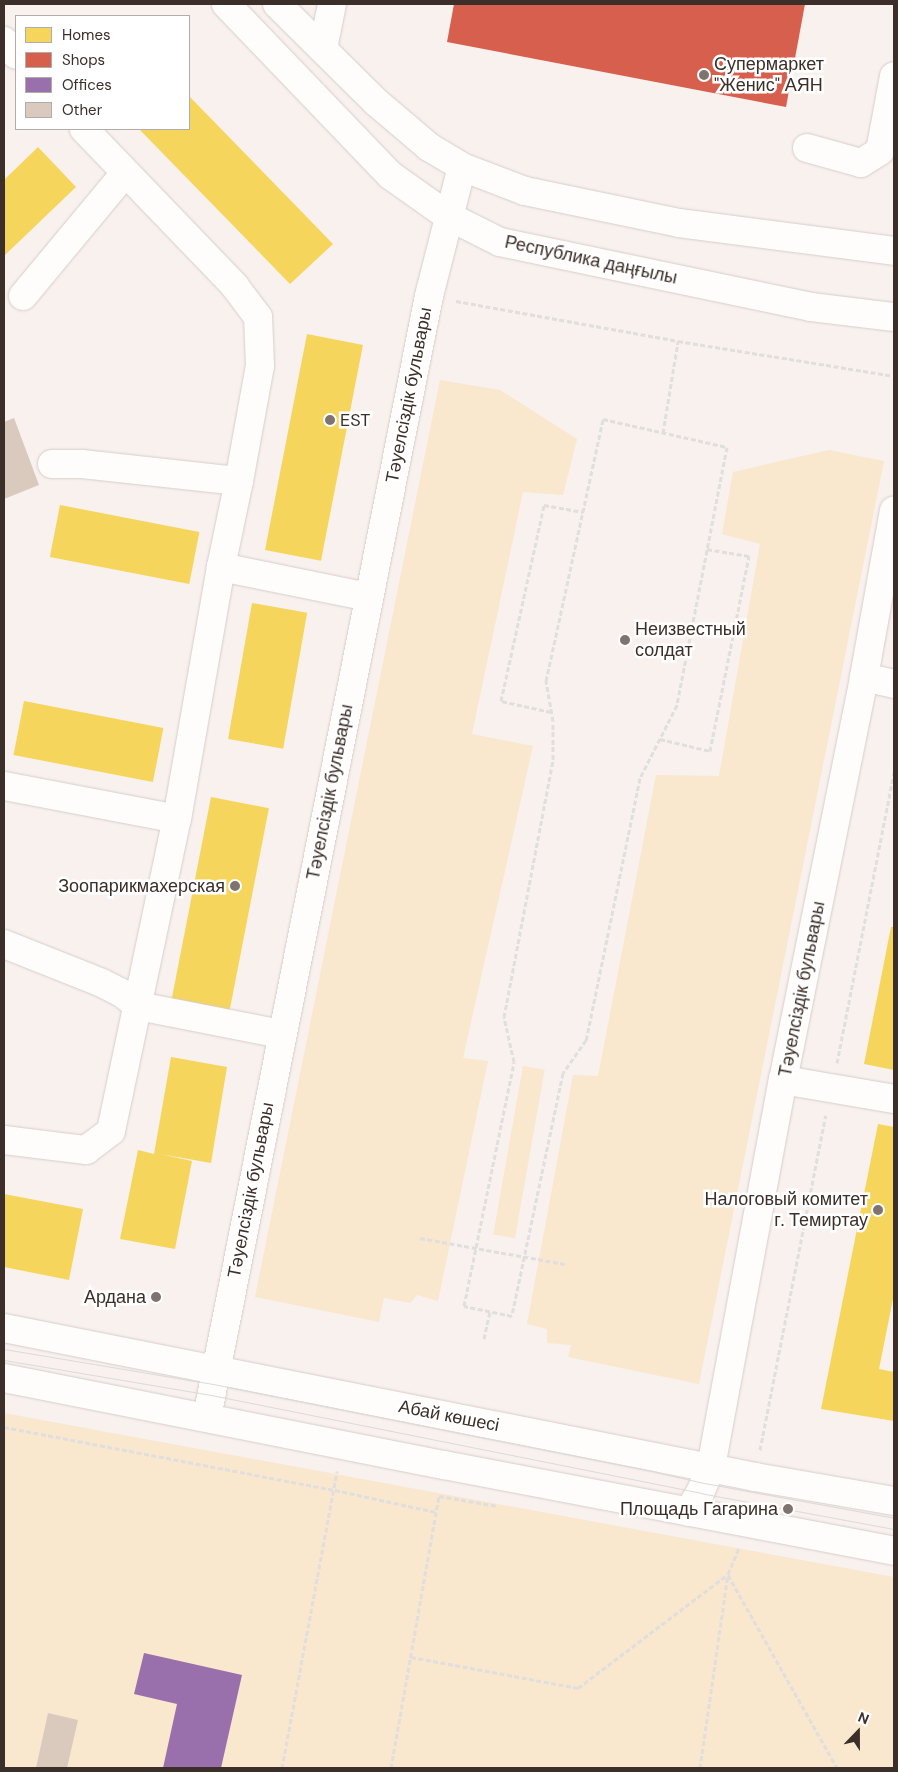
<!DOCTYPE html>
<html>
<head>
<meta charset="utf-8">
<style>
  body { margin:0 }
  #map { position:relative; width:898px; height:1772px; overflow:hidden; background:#f8f1ee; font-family:"DM Sans",sans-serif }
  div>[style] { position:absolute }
  .green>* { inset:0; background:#f9e7ce; transform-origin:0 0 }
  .homes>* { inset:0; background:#f6d55c; transform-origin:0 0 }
  .shops>* { inset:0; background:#d6604d }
  .offices>* { inset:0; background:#9970ab }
  .building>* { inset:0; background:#dacabe }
  .path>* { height:3px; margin-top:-1.5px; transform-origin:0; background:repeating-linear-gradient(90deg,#e1dede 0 5px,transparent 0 7.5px) }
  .roads { filter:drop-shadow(0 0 1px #d7cdc9) drop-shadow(0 0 1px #d7cdc9) }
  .minor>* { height:28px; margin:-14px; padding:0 14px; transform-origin:14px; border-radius:14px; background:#fefdfc }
  .major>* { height:28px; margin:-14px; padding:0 14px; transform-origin:14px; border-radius:14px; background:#fefdfc }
  .tram>* { height:1px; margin:-0.5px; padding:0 0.5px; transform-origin:0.5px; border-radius:0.5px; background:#dcdad9 }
  .dots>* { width:14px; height:14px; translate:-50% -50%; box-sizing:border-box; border:2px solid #fff; border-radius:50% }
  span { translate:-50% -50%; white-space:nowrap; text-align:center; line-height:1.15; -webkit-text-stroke:5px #fff; paint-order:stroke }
  .poi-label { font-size:18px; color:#3c2f29 }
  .left { translate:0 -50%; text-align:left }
  .right { translate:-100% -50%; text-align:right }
  .street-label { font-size:18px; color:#3c2f29 }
  .frame { position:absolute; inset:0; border:5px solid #3c2f29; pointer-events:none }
  .legend { position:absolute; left:15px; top:15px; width:175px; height:115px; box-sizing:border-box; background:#fff; border:1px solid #b1aca9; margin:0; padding:6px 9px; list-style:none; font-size:15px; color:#3c2f29 }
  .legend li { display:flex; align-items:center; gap:10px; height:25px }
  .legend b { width:25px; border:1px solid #b1aca9 }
  .north { position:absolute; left:833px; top:1707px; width:50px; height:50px; -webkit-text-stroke:4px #fff; paint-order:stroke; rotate:22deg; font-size:14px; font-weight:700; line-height:20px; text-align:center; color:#3c2f29 }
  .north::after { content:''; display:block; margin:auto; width:18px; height:22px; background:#3c2f29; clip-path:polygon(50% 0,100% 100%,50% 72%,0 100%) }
</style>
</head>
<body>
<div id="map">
  <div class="green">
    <i style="clip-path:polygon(440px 380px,500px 390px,577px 439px,563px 495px,523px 492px,472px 734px,533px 746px,463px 1058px,488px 1061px,438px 1301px,417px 1295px,410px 1303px,384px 1298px,379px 1322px,255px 1297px)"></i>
    <i style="clip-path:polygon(829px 450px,884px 461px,699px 1384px,568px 1357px,571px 1345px,547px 1343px,547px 1329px,527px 1324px,573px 1075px,598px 1076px,656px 775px,719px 776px,760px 544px,722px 534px,733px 472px)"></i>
    <i style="left:523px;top:1066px;width:22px;height:171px;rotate:10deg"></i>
    <i style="clip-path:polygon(4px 1413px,894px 1577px,894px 1768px,4px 1768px)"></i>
  </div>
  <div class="homes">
    <i style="clip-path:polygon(189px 96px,333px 244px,290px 284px,139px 129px,189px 129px)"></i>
    <i style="clip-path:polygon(38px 147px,76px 187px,4px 256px,4px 180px)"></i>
    <i style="left:307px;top:334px;width:57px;height:220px;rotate:11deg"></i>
    <i style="left:60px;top:505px;width:142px;height:53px;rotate:11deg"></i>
    <i style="left:252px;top:603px;width:56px;height:138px;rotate:10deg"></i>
    <i style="left:24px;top:701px;width:142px;height:55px;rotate:11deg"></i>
    <i style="left:211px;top:797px;width:59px;height:215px;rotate:11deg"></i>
    <i style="clip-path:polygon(891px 927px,894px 927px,894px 1070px,864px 1064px)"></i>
    <i style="clip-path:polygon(171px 1057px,227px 1067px,211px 1163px,160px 1154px,192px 1161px,175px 1249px,120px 1239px,138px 1150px,154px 1154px)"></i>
    <i style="clip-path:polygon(878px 1124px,894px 1127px,894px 1294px,879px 1369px,894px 1372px,894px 1421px,821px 1409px)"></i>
    <i style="clip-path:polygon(4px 1194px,83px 1209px,69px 1280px,4px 1267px)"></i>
  </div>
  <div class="shops">
    <i style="clip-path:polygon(454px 4px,805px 4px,786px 107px,447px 42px)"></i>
  </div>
  <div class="offices">
    <i style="clip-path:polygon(144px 1653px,242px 1675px,221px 1768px,163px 1768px,177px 1704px,134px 1694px)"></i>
  </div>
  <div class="building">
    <i style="clip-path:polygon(14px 418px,39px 485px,4px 499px,4px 422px)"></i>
    <i style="clip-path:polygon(48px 1713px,78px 1720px,67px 1768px,36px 1768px)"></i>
  </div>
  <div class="path">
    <i style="left:456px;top:301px;width:226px;rotate:10.2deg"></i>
    <i style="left:678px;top:341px;width:219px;rotate:9.2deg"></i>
    <i style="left:603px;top:419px;width:127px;rotate:12.7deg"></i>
    <i style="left:727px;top:447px;width:263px;rotate:101deg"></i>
    <i style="left:677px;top:705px;width:82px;rotate:116.9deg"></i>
    <i style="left:640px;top:778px;width:268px;rotate:101.6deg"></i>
    <i style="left:586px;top:1040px;width:40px;rotate:124.9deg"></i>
    <i style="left:563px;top:1073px;width:248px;rotate:101.9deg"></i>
    <i style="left:512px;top:1316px;width:49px;rotate:-168.2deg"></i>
    <i style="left:464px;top:1306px;width:249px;rotate:-78.4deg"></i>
    <i style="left:514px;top:1062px;width:46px;rotate:-102.5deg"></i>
    <i style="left:504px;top:1017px;width:263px;rotate:-79.2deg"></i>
    <i style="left:553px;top:759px;width:38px;rotate:-90deg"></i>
    <i style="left:553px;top:721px;width:41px;rotate:-99.9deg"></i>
    <i style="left:546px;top:681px;width:268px;rotate:-77.7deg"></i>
    <i style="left:663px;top:433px;width:93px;rotate:-80.7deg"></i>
    <i style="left:551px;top:712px;width:51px;rotate:-167.6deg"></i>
    <i style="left:501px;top:701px;width:201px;rotate:-77.6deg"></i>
    <i style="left:544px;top:505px;width:40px;rotate:10deg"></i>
    <i style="left:660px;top:739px;width:51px;rotate:13.5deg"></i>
    <i style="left:710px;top:751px;width:199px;rotate:-78.7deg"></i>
    <i style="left:749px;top:556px;width:43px;rotate:-170.5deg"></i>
    <i style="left:837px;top:1063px;width:296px;rotate:-78.9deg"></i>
    <i style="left:420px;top:1238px;width:147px;rotate:10.2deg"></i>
    <i style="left:484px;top:1339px;width:29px;rotate:-78deg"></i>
    <i style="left:4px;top:1427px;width:337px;rotate:10.8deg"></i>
    <i style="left:335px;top:1490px;width:103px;rotate:12.3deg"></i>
    <i style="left:760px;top:1450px;width:341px;rotate:-78.9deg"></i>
    <i style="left:439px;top:1496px;width:59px;rotate:9.8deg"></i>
    <i style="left:728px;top:1575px;width:222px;rotate:60.5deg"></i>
    <i style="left:411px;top:1657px;width:170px;rotate:10.5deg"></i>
    <i style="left:578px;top:1688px;width:187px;rotate:-37.2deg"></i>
    <i style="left:282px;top:1768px;width:302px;rotate:-79.5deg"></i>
    <i style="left:391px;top:1768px;width:276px;rotate:-80deg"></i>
    <i style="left:700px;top:1768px;width:196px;rotate:-81.8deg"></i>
    <i style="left:728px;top:1574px;width:28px;rotate:-67deg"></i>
  </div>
  <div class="roads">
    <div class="minor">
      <i style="left:4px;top:41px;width:18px;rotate:49deg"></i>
      <i style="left:323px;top:49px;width:46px;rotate:-78.7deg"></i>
      <i style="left:807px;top:148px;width:56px;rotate:15.5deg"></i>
      <i style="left:861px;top:163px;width:22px;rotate:-32deg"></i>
      <i style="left:880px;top:151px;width:76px;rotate:-79.4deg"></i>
      <i style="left:23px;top:296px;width:160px;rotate:-50.3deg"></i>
      <i style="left:52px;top:464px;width:30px"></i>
      <i style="left:82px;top:464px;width:158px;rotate:6.2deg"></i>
      <i style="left:221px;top:567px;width:151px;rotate:11.5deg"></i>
      <i style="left:864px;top:677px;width:31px;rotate:13deg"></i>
      <i style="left:4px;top:786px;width:176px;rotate:10.8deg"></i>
      <i style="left:4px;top:944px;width:105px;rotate:21.7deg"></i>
      <i style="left:102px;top:983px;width:22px;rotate:27deg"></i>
      <i style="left:122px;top:993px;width:21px;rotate:39deg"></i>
      <i style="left:138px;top:1006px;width:146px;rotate:11.1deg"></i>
      <i style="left:783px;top:1080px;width:113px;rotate:9.7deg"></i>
      <i style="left:4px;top:1140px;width:83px;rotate:7deg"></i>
      <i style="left:86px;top:1150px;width:31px;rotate:-37deg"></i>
      <i style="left:111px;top:1131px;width:319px;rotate:-78.1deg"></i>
      <i style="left:177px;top:819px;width:256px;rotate:-80.1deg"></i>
      <i style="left:221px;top:567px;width:88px;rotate:-78.2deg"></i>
      <i style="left:239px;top:481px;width:117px;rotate:-79.7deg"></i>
      <i style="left:260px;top:366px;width:49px;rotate:-92.3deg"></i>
      <i style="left:258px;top:317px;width:39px;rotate:-127deg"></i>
      <i style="left:235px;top:286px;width:218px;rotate:-133.9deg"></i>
      <i style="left:4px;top:1328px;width:766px;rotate:11.22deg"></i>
      <i style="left:755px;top:1477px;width:141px;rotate:9.8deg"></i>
      <i style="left:4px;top:1378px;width:449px;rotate:11.2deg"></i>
      <i style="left:444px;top:1465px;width:458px;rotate:10.8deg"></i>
      <i style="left:207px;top:1417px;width:1143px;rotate:-78.8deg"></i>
      <i style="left:429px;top:296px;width:133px;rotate:-75.7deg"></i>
      <i style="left:688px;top:1512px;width:22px;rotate:-58deg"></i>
      <i style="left:700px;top:1493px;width:28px;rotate:-67deg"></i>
      <i style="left:711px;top:1467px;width:394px;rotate:-79.5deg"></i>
      <i style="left:783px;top:1080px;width:411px;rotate:-78.6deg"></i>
      <i style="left:864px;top:677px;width:169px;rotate:-79.8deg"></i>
    </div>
    <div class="major">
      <i style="left:226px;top:4px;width:237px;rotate:46.2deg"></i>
      <i style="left:390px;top:175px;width:71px;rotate:35.3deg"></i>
      <i style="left:448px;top:216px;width:58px;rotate:26.6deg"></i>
      <i style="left:500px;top:242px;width:318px;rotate:11.8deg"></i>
      <i style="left:811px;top:307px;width:84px;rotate:6.9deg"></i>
      <i style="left:277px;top:4px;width:139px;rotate:44.7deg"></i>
      <i style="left:376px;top:102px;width:70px;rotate:40.3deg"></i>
      <i style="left:429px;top:147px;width:39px;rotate:31deg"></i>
      <i style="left:462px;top:167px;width:67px;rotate:20.9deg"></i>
      <i style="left:525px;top:191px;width:157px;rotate:11.7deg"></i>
      <i style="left:679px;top:223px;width:217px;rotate:7.4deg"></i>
    </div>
  </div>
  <div class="tram">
    <i style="left:4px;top:1349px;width:212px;rotate:9.5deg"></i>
    <i style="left:213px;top:1384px;width:452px;rotate:11.2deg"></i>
    <i style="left:656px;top:1472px;width:49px;rotate:12.9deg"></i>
    <i style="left:704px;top:1483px;width:193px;rotate:10.4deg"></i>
    <i style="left:4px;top:1360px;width:210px;rotate:9.6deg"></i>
    <i style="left:211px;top:1395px;width:499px;rotate:11.3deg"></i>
    <i style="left:700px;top:1493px;width:197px;rotate:10.5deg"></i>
  </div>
  <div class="dots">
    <i style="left:704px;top:75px;background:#7e736e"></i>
    <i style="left:330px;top:420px;background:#7e736e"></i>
    <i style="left:625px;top:640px;background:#7e736e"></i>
    <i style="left:235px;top:886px;background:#7e736e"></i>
    <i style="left:878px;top:1210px;background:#7e736e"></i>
    <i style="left:156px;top:1297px;background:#7e736e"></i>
    <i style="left:788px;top:1509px;background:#7e736e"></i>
  </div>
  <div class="poi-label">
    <span class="left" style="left:714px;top:75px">Супермаркет<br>"Женис" АЯН</span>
    <span class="left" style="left:340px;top:420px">EST</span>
    <span class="left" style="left:635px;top:640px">Неизвестный<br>солдат</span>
    <span class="right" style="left:225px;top:886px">Зоопарикмахерская</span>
    <span class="right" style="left:868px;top:1210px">Налоговый комитет<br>г. Темиртау</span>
    <span class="right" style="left:146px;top:1297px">Ардана</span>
    <span class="right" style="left:778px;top:1509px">Площадь Гагарина</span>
  </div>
  <div class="street-label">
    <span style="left:591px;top:260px;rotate:12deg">Республика даңғылы</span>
    <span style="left:409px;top:395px;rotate:-79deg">Тәуелсіздік бульвары</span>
    <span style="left:330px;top:792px;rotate:-79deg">Тәуелсіздік бульвары</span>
    <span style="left:802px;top:989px;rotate:-79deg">Тәуелсіздік бульвары</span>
    <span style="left:251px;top:1190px;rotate:-79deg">Тәуелсіздік бульвары</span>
    <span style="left:449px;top:1416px;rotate:11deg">Абай көшесі</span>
  </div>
  <div class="frame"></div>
  <ul class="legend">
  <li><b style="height:14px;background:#f6d55c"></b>Homes</li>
  <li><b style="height:14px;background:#d6604d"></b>Shops</li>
  <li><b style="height:14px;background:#9970ab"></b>Offices</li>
  <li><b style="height:14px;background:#dacabe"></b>Other</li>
  </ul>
  <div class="north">N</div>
</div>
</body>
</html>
